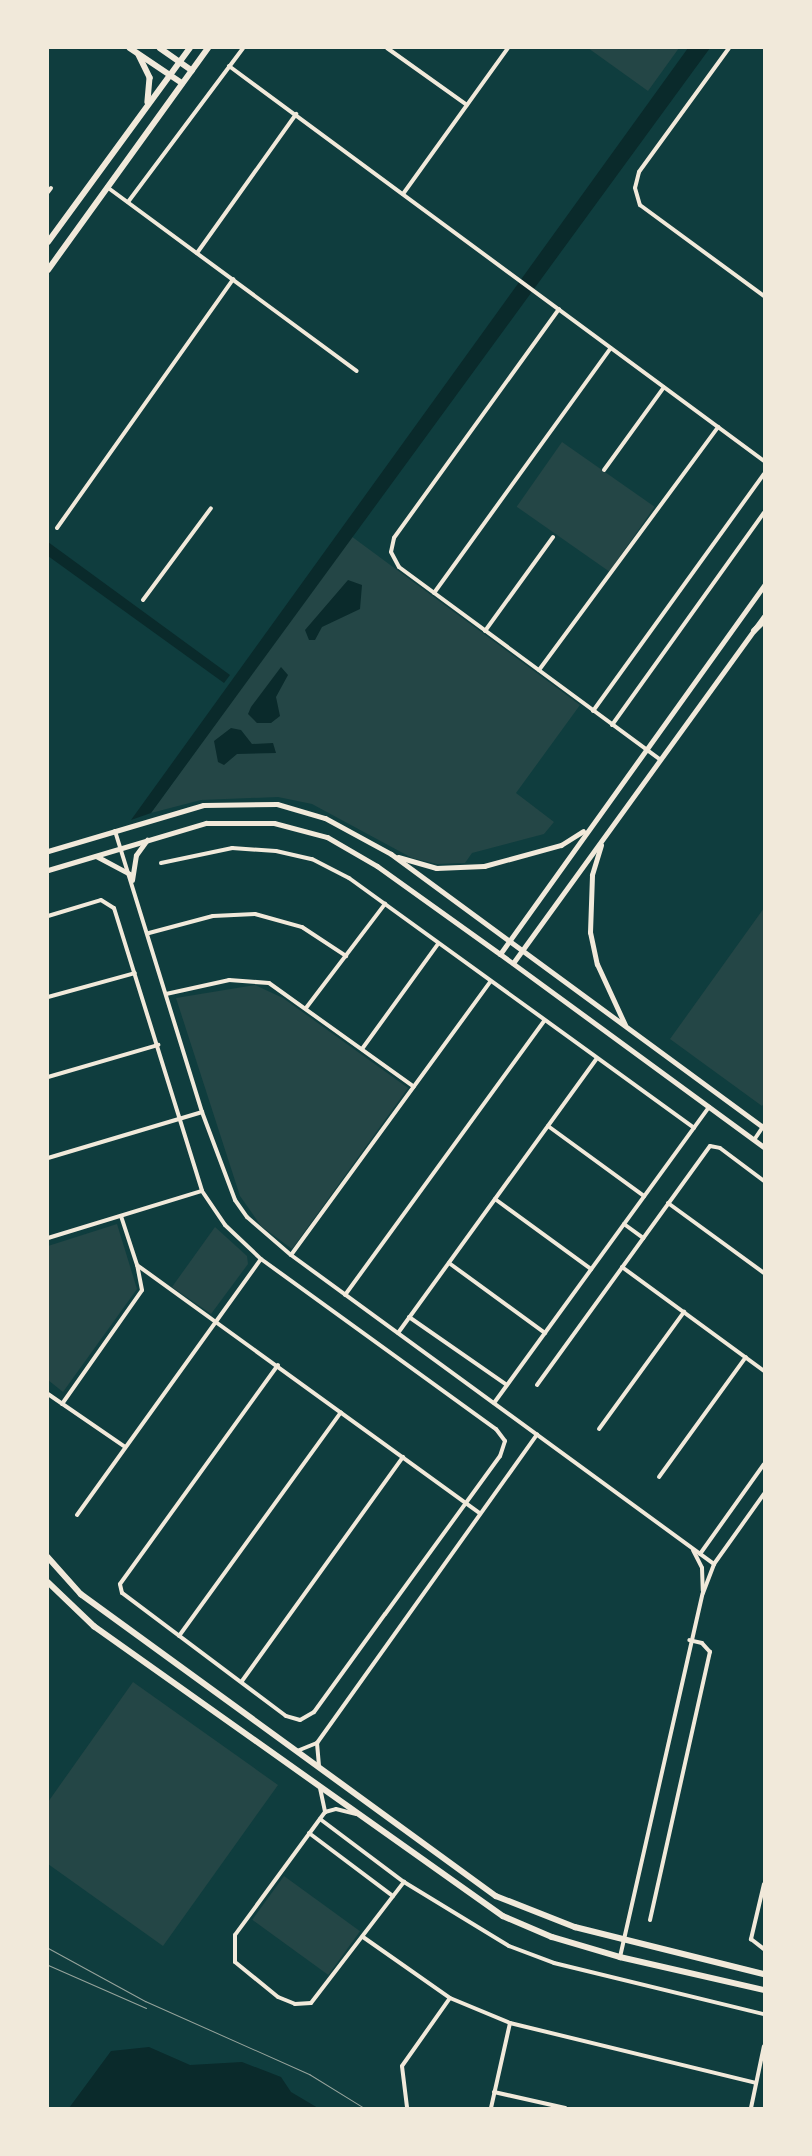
<!DOCTYPE html>
<html>
<head>
<meta charset="utf-8">
<style>
  body { margin:0 }
  #map { position:relative; width:812px; height:2156px; overflow:hidden; background:#0f3d3e; font-family:"Alegreya Sans",sans-serif }
  div>[style] { position:absolute }
  .green>* { inset:0; background:#244646; transform-origin:0 0 }
  .water>* { inset:0; background:#0a2a2b }
  .minor>* { height:4px; margin:-2px; padding:0 2px; transform-origin:2px; border-radius:2px; background:#f1e9da }
  .secondary>* { height:5px; margin:-2.5px; padding:0 2.5px; transform-origin:2.5px; border-radius:2.5px; background:#f1e9da }
  .primary>* { height:5.5px; margin:-2.75px; padding:0 2.75px; transform-origin:2.75px; border-radius:2.75px; background:#f1e9da }
  .tram>* { height:1px; margin:-0.5px; padding:0 0.5px; transform-origin:0.5px; border-radius:0.5px; background:#97a49c }
  span { translate:-50% -50%; white-space:nowrap; text-align:center; line-height:1.15; -webkit-text-stroke:4px #f1e9da; paint-order:stroke }
  .frame { position:absolute; inset:0; border:49px solid #f1e9da; pointer-events:none }
</style>
</head>
<body>
<div id="map">
  <div class="green">
    <i style="clip-path:polygon(588px 48px,679px 48px,648px 91px)"></i>
    <i style="left:562px;top:442px;width:113px;height:79px;rotate:35deg"></i>
    <i style="clip-path:polygon(351px 536px,580px 705px,516px 793px,554px 822px,544px 834px,472px 853px,465px 863px,437px 864px,412px 858px,312px 804px,278px 797px,201px 800px,151px 813px)"></i>
    <i style="clip-path:polygon(764px 908px,764px 1103px,762px 1106px,670px 1039px)"></i>
    <i style="clip-path:polygon(255px 985px,283px 998px,408px 1088px,292px 1249px,261px 1226px,240px 1196px,176px 998px)"></i>
    <i style="clip-path:polygon(117px 1224px,137px 1289px,63px 1392px,48px 1380px,48px 1246px)"></i>
    <i style="clip-path:polygon(215px 1227px,247px 1256px,248px 1264px,211px 1314px,172px 1287px)"></i>
    <i style="clip-path:polygon(133px 1682px,278px 1785px,163px 1946px,48px 1864px,48px 1802px)"></i>
    <i style="left:284px;top:1876px;width:94px;height:54px;rotate:36deg"></i>
  </div>
  <div class="water">
    <i style="clip-path:polygon(688px 48px,710px 48px,151px 813px,131px 820px)"></i>
    <i style="clip-path:polygon(48px 542px,230px 675px,224px 683px,48px 556px)"></i>
    <i style="clip-path:polygon(348px 580px,362px 585px,360px 609px,322px 627px,315px 640px,309px 640px,305px 630px)"></i>
    <i style="clip-path:polygon(281px 667px,288px 675px,276px 697px,280px 716px,271px 723px,257px 723px,248px 714px,251px 707px)"></i>
    <i style="clip-path:polygon(231px 728px,241px 730px,252px 744px,273px 743px,276px 753px,237px 754px,224px 765px,218px 762px,214px 741px)"></i>
    <i style="clip-path:polygon(149px 2047px,190px 2065px,242px 2062px,281px 2077px,291px 2092px,318px 2108px,69px 2108px,111px 2051px)"></i>
  </div>
  <div class="minor">
    <i style="left:387px;top:48px;width:98px;rotate:35.5deg"></i>
    <i style="left:729px;top:48px;width:153px;rotate:126deg"></i>
    <i style="left:639px;top:172px;width:16px;rotate:104deg"></i>
    <i style="left:635px;top:188px;width:18px;rotate:74deg"></i>
    <i style="left:640px;top:205px;width:154px;rotate:36.3deg"></i>
    <i style="left:229px;top:66px;width:665px;rotate:36.44deg"></i>
    <i style="left:107px;top:187px;width:310px;rotate:36.4deg"></i>
    <i style="left:48px;top:192px;width:5px;rotate:-53deg"></i>
    <i style="left:403px;top:194px;width:180px;rotate:-54.3deg"></i>
    <i style="left:128px;top:202px;width:192px;rotate:-53.2deg"></i>
    <i style="left:197px;top:253px;width:171px;rotate:-54.5deg"></i>
    <i style="left:559px;top:309px;width:282px;rotate:125.8deg"></i>
    <i style="left:394px;top:538px;width:14px;rotate:102deg"></i>
    <i style="left:391px;top:552px;width:17px;rotate:62deg"></i>
    <i style="left:399px;top:567px;width:325px;rotate:36.4deg"></i>
    <i style="left:604px;top:470px;width:102px;rotate:-54.1deg"></i>
    <i style="left:57px;top:528px;width:305px;rotate:-54.7deg"></i>
    <i style="left:434px;top:593px;width:302px;rotate:-54.2deg"></i>
    <i style="left:143px;top:600px;width:114px;rotate:-53.5deg"></i>
    <i style="left:485px;top:631px;width:116px;rotate:-54.1deg"></i>
    <i style="left:539px;top:670px;width:302px;rotate:-53.6deg"></i>
    <i style="left:593px;top:711px;width:292px;rotate:-54.2deg"></i>
    <i style="left:612px;top:725px;width:261px;rotate:-54.4deg"></i>
    <i style="left:115px;top:831px;width:294px;rotate:72.8deg"></i>
    <i style="left:202px;top:1112px;width:94px;rotate:69.4deg"></i>
    <i style="left:235px;top:1200px;width:21px;rotate:55deg"></i>
    <i style="left:247px;top:1217px;width:58px;rotate:40.8deg"></i>
    <i style="left:291px;top:1255px;width:524px;rotate:36.15deg"></i>
    <i style="left:161px;top:863px;width:73px;rotate:-11.9deg"></i>
    <i style="left:232px;top:848px;width:44px;rotate:3.9deg"></i>
    <i style="left:276px;top:851px;width:37px;rotate:13deg"></i>
    <i style="left:312px;top:859px;width:42px;rotate:27.2deg"></i>
    <i style="left:349px;top:878px;width:426px;rotate:35.9deg"></i>
    <i style="left:48px;top:916px;width:55px;rotate:-16.8deg"></i>
    <i style="left:101px;top:900px;width:15px;rotate:32deg"></i>
    <i style="left:114px;top:908px;width:296px;rotate:72.7deg"></i>
    <i style="left:202px;top:1191px;width:41px;rotate:55.9deg"></i>
    <i style="left:225px;top:1225px;width:50px;rotate:43.4deg"></i>
    <i style="left:261px;top:1259px;width:290px;rotate:35.9deg"></i>
    <i style="left:496px;top:1429px;width:15px;rotate:53deg"></i>
    <i style="left:505px;top:1441px;width:16px;rotate:108deg"></i>
    <i style="left:500px;top:1456px;width:195px;rotate:126deg"></i>
    <i style="left:385px;top:1614px;width:121px;rotate:125.9deg"></i>
    <i style="left:314px;top:1712px;width:16px;rotate:150deg"></i>
    <i style="left:300px;top:1720px;width:15px;rotate:-164deg"></i>
    <i style="left:286px;top:1716px;width:205px;rotate:-143.1deg"></i>
    <i style="left:122px;top:1593px;width:9px;rotate:-103deg"></i>
    <i style="left:120px;top:1584px;width:270px;rotate:-54.2deg"></i>
    <i style="left:149px;top:933px;width:66px;rotate:-14.9deg"></i>
    <i style="left:213px;top:916px;width:42px;rotate:-2.7deg"></i>
    <i style="left:255px;top:914px;width:49px;rotate:15.5deg"></i>
    <i style="left:302px;top:927px;width:53px;rotate:33.4deg"></i>
    <i style="left:166px;top:994px;width:65px;rotate:-12.5deg"></i>
    <i style="left:229px;top:980px;width:40px;rotate:4.3deg"></i>
    <i style="left:269px;top:983px;width:178px;rotate:35.6deg"></i>
    <i style="left:48px;top:997px;width:90px;rotate:-15.4deg"></i>
    <i style="left:306px;top:1008px;width:131px;rotate:-52.8deg"></i>
    <i style="left:362px;top:1049px;width:130px;rotate:-54.1deg"></i>
    <i style="left:48px;top:1077px;width:115px;rotate:-16.2deg"></i>
    <i style="left:548px;top:1126px;width:119px;rotate:36.1deg"></i>
    <i style="left:754px;top:1140px;width:18px;rotate:-56deg"></i>
    <i style="left:48px;top:1158px;width:161px;rotate:-16.6deg"></i>
    <i style="left:495px;top:1199px;width:119px;rotate:36.1deg"></i>
    <i style="left:668px;top:1203px;width:119px;rotate:36.1deg"></i>
    <i style="left:121px;top:1216px;width:52px;rotate:71.9deg"></i>
    <i style="left:137px;top:1265px;width:423px;rotate:35.9deg"></i>
    <i style="left:624px;top:1224px;width:24px;rotate:36deg"></i>
    <i style="left:48px;top:1238px;width:161px;rotate:-17deg"></i>
    <i style="left:291px;top:1255px;width:338px;rotate:-53.9deg"></i>
    <i style="left:449px;top:1263px;width:119px;rotate:36.1deg"></i>
    <i style="left:622px;top:1267px;width:176px;rotate:36.2deg"></i>
    <i style="left:345px;top:1295px;width:339px;rotate:-54deg"></i>
    <i style="left:409px;top:1317px;width:119px;rotate:34.8deg"></i>
    <i style="left:398px;top:1333px;width:338px;rotate:-54.1deg"></i>
    <i style="left:537px;top:1385px;width:295px;rotate:-54.1deg"></i>
    <i style="left:710px;top:1146px;width:10px;rotate:11deg"></i>
    <i style="left:720px;top:1148px;width:55px;rotate:36.9deg"></i>
    <i style="left:48px;top:1394px;width:93px;rotate:34.5deg"></i>
    <i style="left:494px;top:1403px;width:366px;rotate:-54deg"></i>
    <i style="left:62px;top:1404px;width:139px;rotate:-54.9deg"></i>
    <i style="left:142px;top:1290px;width:25px;rotate:-101deg"></i>
    <i style="left:599px;top:1429px;width:145px;rotate:-54deg"></i>
    <i style="left:659px;top:1477px;width:148px;rotate:-54.1deg"></i>
    <i style="left:77px;top:1515px;width:315px;rotate:-54.3deg"></i>
    <i style="left:693px;top:1550px;width:20px;rotate:63deg"></i>
    <i style="left:702px;top:1568px;width:23px;rotate:88deg"></i>
    <i style="left:700px;top:1554px;width:110px;rotate:-54.6deg"></i>
    <i style="left:179px;top:1636px;width:276px;rotate:-54.1deg"></i>
    <i style="left:242px;top:1681px;width:276px;rotate:-54.3deg"></i>
    <i style="left:317px;top:1743px;width:24px;rotate:85deg"></i>
    <i style="left:297px;top:1751px;width:22px;rotate:-22deg"></i>
    <i style="left:317px;top:1743px;width:379px;rotate:-54.5deg"></i>
    <i style="left:320px;top:1788px;width:25px;rotate:78deg"></i>
    <i style="left:325px;top:1812px;width:152px;rotate:126.2deg"></i>
    <i style="left:235px;top:1935px;width:27px;rotate:90deg"></i>
    <i style="left:235px;top:1962px;width:55px;rotate:39.1deg"></i>
    <i style="left:278px;top:1997px;width:18px;rotate:22deg"></i>
    <i style="left:295px;top:2004px;width:16px;rotate:-4deg"></i>
    <i style="left:311px;top:2003px;width:153px;rotate:-52.5deg"></i>
    <i style="left:325px;top:1812px;width:11px;rotate:-15deg"></i>
    <i style="left:336px;top:1809px;width:21px;rotate:14deg"></i>
    <i style="left:320px;top:1819px;width:105px;rotate:36.9deg"></i>
    <i style="left:404px;top:1882px;width:123px;rotate:31.4deg"></i>
    <i style="left:509px;top:1946px;width:48px;rotate:20.7deg"></i>
    <i style="left:554px;top:1963px;width:216px;rotate:13.7deg"></i>
    <i style="left:309px;top:1833px;width:105px;rotate:36.9deg"></i>
    <i style="left:764px;top:1884px;width:57px;rotate:103.3deg"></i>
    <i style="left:751px;top:1939px;width:16px;rotate:38deg"></i>
    <i style="left:650px;top:1920px;width:275px;rotate:-77.4deg"></i>
    <i style="left:710px;top:1652px;width:12px;rotate:-132deg"></i>
    <i style="left:702px;top:1643px;width:13px;rotate:-167deg"></i>
    <i style="left:363px;top:1937px;width:106px;rotate:35deg"></i>
    <i style="left:450px;top:1998px;width:65px;rotate:22.6deg"></i>
    <i style="left:510px;top:2023px;width:253px;rotate:13.7deg"></i>
    <i style="left:620px;top:1957px;width:373px;rotate:-77.2deg"></i>
    <i style="left:703px;top:1593px;width:31px;rotate:-69deg"></i>
    <i style="left:714px;top:1564px;width:86px;rotate:-54.5deg"></i>
    <i style="left:494px;top:2092px;width:73px;rotate:12.7deg"></i>
    <i style="left:407px;top:2107px;width:41px;rotate:-97deg"></i>
    <i style="left:402px;top:2066px;width:83px;rotate:-54.8deg"></i>
    <i style="left:491px;top:2108px;width:87px;rotate:-77.4deg"></i>
    <i style="left:751px;top:2108px;width:63px;rotate:-78.2deg"></i>
  </div>
  <div class="secondary">
    <i style="left:601px;top:845px;width:31px;rotate:107deg"></i>
    <i style="left:592px;top:875px;width:57px;rotate:92deg"></i>
    <i style="left:590px;top:932px;width:33px;rotate:78deg"></i>
    <i style="left:597px;top:964px;width:67px;rotate:65.3deg"></i>
    <i style="left:48px;top:851px;width:162px;rotate:-16.5deg"></i>
    <i style="left:203px;top:805px;width:74px;rotate:-0.8deg"></i>
    <i style="left:277px;top:804px;width:50px;rotate:16.3deg"></i>
    <i style="left:325px;top:818px;width:75px;rotate:28.6deg"></i>
    <i style="left:391px;top:854px;width:463px;rotate:36.3deg"></i>
    <i style="left:96px;top:856px;width:38px;rotate:28deg"></i>
    <i style="left:398px;top:857px;width:40px;rotate:16deg"></i>
    <i style="left:436px;top:868px;width:48px;rotate:-2.4deg"></i>
    <i style="left:484px;top:866px;width:80px;rotate:-15.3deg"></i>
    <i style="left:561px;top:845px;width:26px;rotate:-32deg"></i>
    <i style="left:48px;top:870px;width:165px;rotate:-16.6deg"></i>
    <i style="left:206px;top:823px;width:68px"></i>
    <i style="left:274px;top:823px;width:55px;rotate:14.8deg"></i>
    <i style="left:327px;top:837px;width:58px;rotate:30.1deg"></i>
    <i style="left:377px;top:866px;width:151px;rotate:35.6deg"></i>
    <i style="left:500px;top:954px;width:327px;rotate:36.2deg"></i>
    <i style="left:132px;top:880px;width:25px;rotate:-81deg"></i>
    <i style="left:136px;top:855px;width:19px;rotate:-54deg"></i>
    <i style="left:500px;top:954px;width:454px;rotate:-54.4deg"></i>
    <i style="left:513px;top:963px;width:428px;rotate:-54.1deg"></i>
  </div>
  <div class="primary">
    <i style="left:130px;top:48px;width:63px;rotate:33.9deg"></i>
    <i style="left:160px;top:48px;width:39px;rotate:35deg"></i>
    <i style="left:139px;top:55px;width:25px;rotate:64deg"></i>
    <i style="left:150px;top:78px;width:24px;rotate:95deg"></i>
    <i style="left:48px;top:242px;width:240px;rotate:-53.8deg"></i>
    <i style="left:48px;top:270px;width:274px;rotate:-54.2deg"></i>
    <i style="left:754px;top:631px;width:14px;rotate:-45deg"></i>
    <i style="left:48px;top:1557px;width:50px;rotate:48.3deg"></i>
    <i style="left:81px;top:1594px;width:513px;rotate:36.04deg"></i>
    <i style="left:496px;top:1896px;width:85px;rotate:21.4deg"></i>
    <i style="left:575px;top:1927px;width:195px;rotate:14deg"></i>
    <i style="left:48px;top:1582px;width:64px;rotate:43.7deg"></i>
    <i style="left:94px;top:1626px;width:501px;rotate:35.34deg"></i>
    <i style="left:503px;top:1916px;width:53px;rotate:23.2deg"></i>
    <i style="left:552px;top:1937px;width:71px;rotate:16.4deg"></i>
    <i style="left:620px;top:1957px;width:148px;rotate:12.9deg"></i>
  </div>
  <div class="tram">
    <i style="left:48px;top:1948px;width:111px;rotate:28.7deg"></i>
    <i style="left:145px;top:2001px;width:180px;rotate:24deg"></i>
    <i style="left:309px;top:2074px;width:65px;rotate:31.7deg"></i>
    <i style="left:48px;top:1965px;width:107px;rotate:23.7deg"></i>
  </div>
  <div class="frame"></div>
</div>
</body>
</html>
